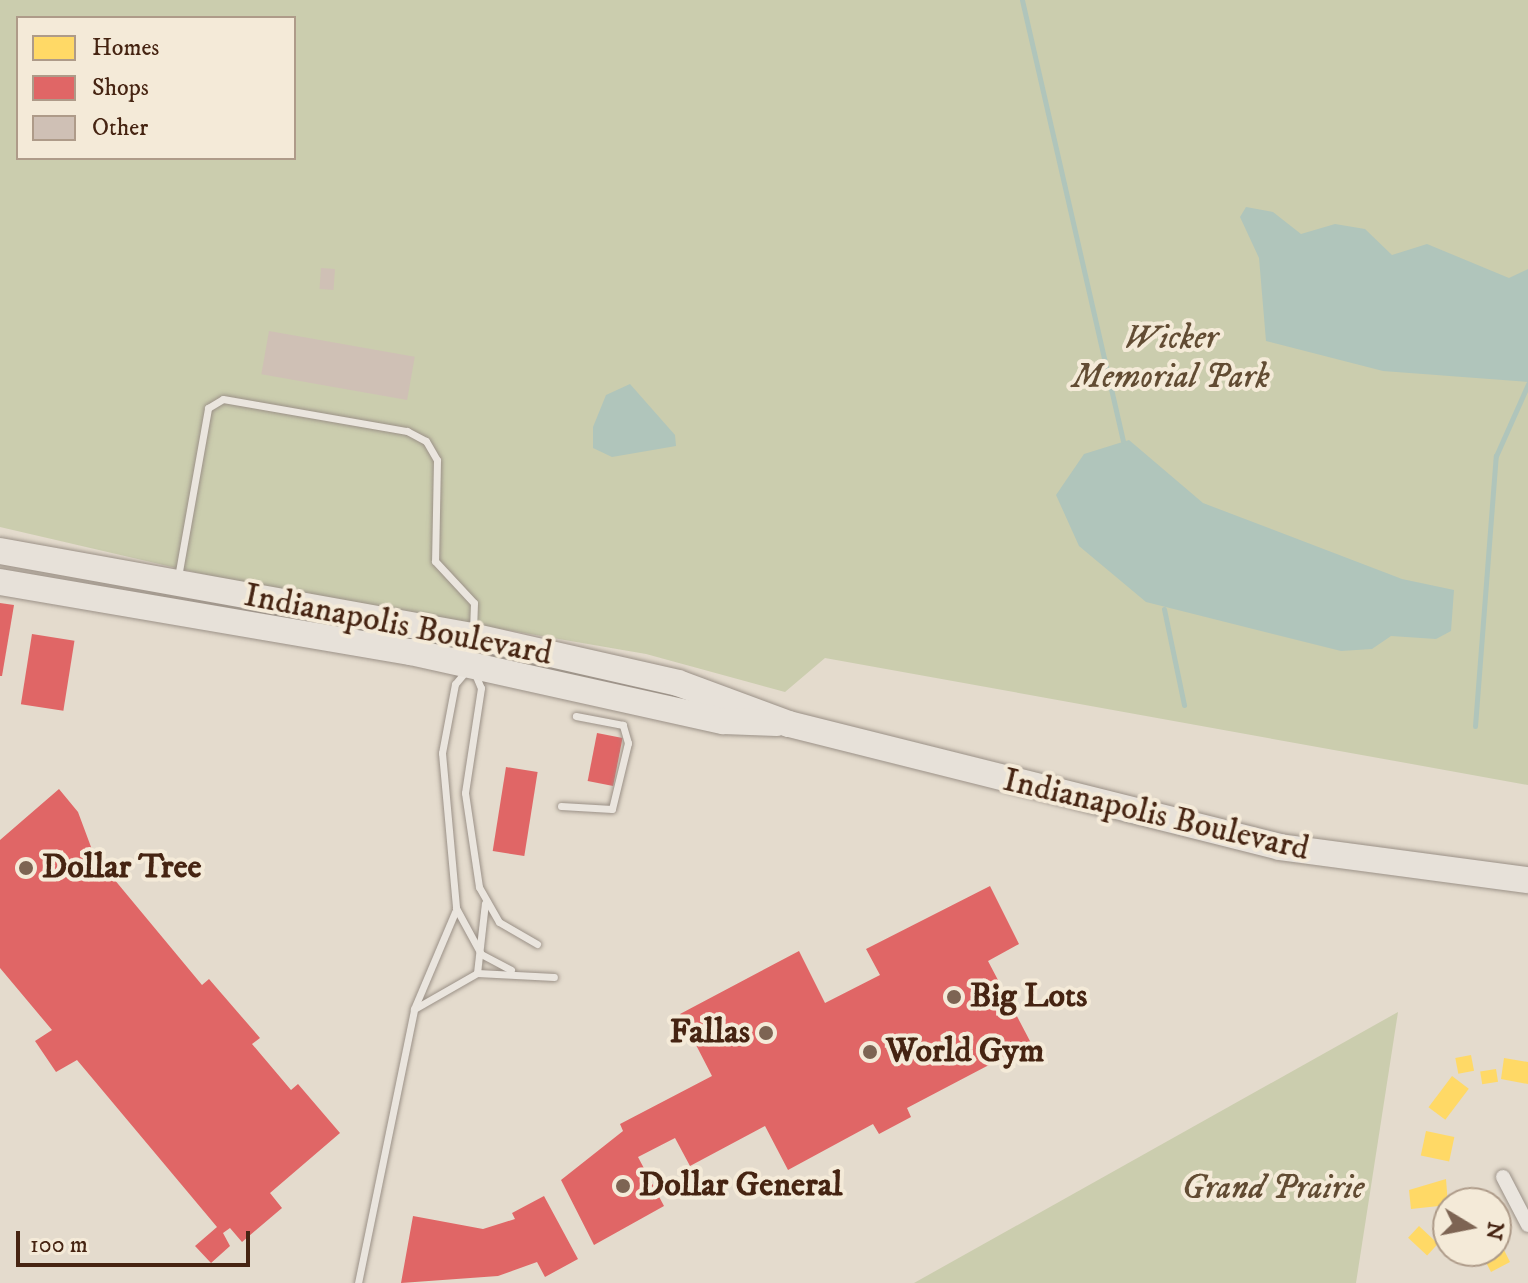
<!DOCTYPE html>
<html>
<head>
<meta charset="utf-8">
<style>
  body { margin:0 }
  #map { position:relative; width:1528px; height:1283px; overflow:hidden; background:#e4dbcd; font-family:"IM FELL DW Pica",serif }
  div>[style] { position:absolute }
  .green>* { inset:0; background:#cbcdae }
  .water>* { inset:0; background:#b0c5bb }
  .homes>* { inset:0; background:#ffd966; transform-origin:0 0 }
  .shops>* { inset:0; background:#e06666; transform-origin:0 0 }
  .stream>* { height:5px; margin:-2.5px; padding:0 2.5px; transform-origin:2.5px; border-radius:2.5px; background:#b0c5bb }
  .building>* { inset:0; background:#cfc0b5; transform-origin:0 0 }
  .roads { filter:drop-shadow(0 0 2px #9b9187) drop-shadow(0 0 2px #9b9187) }
  .lane>* { height:7px; margin:-3.5px; padding:0 3.5px; transform-origin:3.5px; border-radius:3.5px; background:#eae5de }
  .street>* { height:14px; margin:-7px; padding:0 7px; transform-origin:7px; border-radius:7px; background:#eae5de }
  .highway>* { height:26px; margin:-13px; padding:0 13px; transform-origin:13px; border-radius:13px; background:#e7e1d9 }
  .dots>* { width:22px; height:22px; translate:-50% -50%; box-sizing:border-box; border:4px solid #f4ead8; border-radius:50% }
  span { translate:-50% -50%; white-space:nowrap; text-align:center; line-height:1.15; -webkit-text-stroke:8px #f4ead8; paint-order:stroke }
  .park-label { font-size:34px; color:#624c33; font-style:italic }
  .street-label { font-size:34px; color:#462412 }
  .poi-label { font-size:34px; color:#462412; font-weight:700 }
  .left { translate:0 -50%; text-align:left }
  .right { translate:-100% -50%; text-align:right }
  .legend { position:absolute; left:16px; top:16px; width:280px; height:144px; box-sizing:border-box; background:#f4ead8; border:2px solid #ae9b89; margin:0; padding:10px 14px; list-style:none; font-size:24px; color:#462412 }
  .legend li { display:flex; align-items:center; gap:16px; height:40px }
  .legend b { width:40px; border:2px solid #ae9b89 }
  .north { position:absolute; left:1432px; top:1187px; width:80px; height:80px; box-sizing:border-box; background:#f4ead8; border:2px solid #ae9b89; border-radius:50%; rotate:100deg; font-size:22px; font-weight:700; line-height:32px; text-align:center; color:#462412 }
  .north::after { content:''; display:block; margin:auto; width:28px; height:36px; background:#7d6453; clip-path:polygon(50% 0,100% 100%,50% 72%,0 100%) }
  .scale { position:absolute; left:16px; top:1231px; width:234px; height:36px; box-sizing:border-box; border:4px solid #462412; border-top:0; padding-left:10px; font-size:24px; line-height:28px; white-space:nowrap; color:#462412; -webkit-text-stroke:6px #f4ead8; paint-order:stroke }
</style>
</head>
<body>
<div id="map">
  <div class="green">
    <i style="clip-path:polygon(evenodd,0 0,1528px 0,1528px 785px,825px 658px,785px 692px,646px 654px,262px 588px,0 527px,0 0,18px 18px,294px 18px,294px 158px,18px 158px,18px 18px)"></i>
    <i style="clip-path:polygon(1398px 1012px,1356px 1283px,914px 1283px)"></i>
  </div>
  <div class="water">
    <i style="clip-path:polygon(1246px 207px,1273px 212px,1301px 234px,1335px 224px,1365px 229px,1392px 255px,1427px 244px,1509px 278px,1528px 269px,1528px 382px,1383px 371px,1266px 341px,1259px 258px,1240px 217px)"></i>
    <i style="clip-path:polygon(630px 384px,675px 435px,676px 446px,612px 457px,593px 448px,593px 427px,606px 395px)"></i>
    <i style="clip-path:polygon(1129px 440px,1203px 503px,1402px 579px,1454px 590px,1451px 631px,1436px 639px,1391px 636px,1372px 649px,1341px 651px,1146px 602px,1079px 546px,1056px 495px,1084px 454px)"></i>
  </div>
  <div class="homes">
    <i style="left:1471px;top:1055px;width:16px;height:16px;rotate:79deg"></i>
    <i style="clip-path:polygon(1504px 1058px,1528px 1062px,1528px 1084px,1501px 1079px)"></i>
    <i style="left:1496px;top:1069px;width:13px;height:16px;rotate:81deg"></i>
    <i style="left:1452px;top:1076px;width:21px;height:39px;rotate:37deg"></i>
    <i style="left:1426px;top:1131px;width:29px;height:25px;rotate:12deg"></i>
    <i style="clip-path:polygon(1446px 1179px,1448px 1205px,1411px 1209px,1409px 1190px)"></i>
    <i style="left:1419px;top:1226px;width:26px;height:16px;rotate:43deg"></i>
    <i style="clip-path:polygon(1496px 1234px,1510px 1262px,1491px 1272px,1480px 1251px,1496px 1251px)"></i>
  </div>
  <div class="shops">
    <i style="clip-path:polygon(0 603px,14px 605px,2px 676px,0 676px)"></i>
    <i style="left:32px;top:634px;width:43px;height:71px;rotate:9deg"></i>
    <i style="left:597px;top:733px;width:26px;height:49px;rotate:11deg"></i>
    <i style="left:506px;top:767px;width:32px;height:85px;rotate:9deg"></i>
    <i style="clip-path:polygon(59px 789px,78px 812px,94px 855px,202px 985px,209px 979px,260px 1038px,252px 1044px,291px 1090px,298px 1084px,340px 1133px,270px 1193px,282px 1208px,242px 1242px,230px 1228px,223px 1233px,230px 1246px,211px 1263px,195px 1246px,217px 1227px,77px 1060px,56px 1072px,35px 1041px,52px 1030px,0 968px,0 840px)"></i>
    <i style="clip-path:polygon(990px 886px,1019px 944px,988px 961px,1031px 1043px,907px 1108px,911px 1117px,879px 1134px,873px 1124px,788px 1170px,765px 1126px,690px 1166px,675px 1138px,638px 1157px,664px 1206px,594px 1245px,561px 1180px,623px 1131px,620px 1124px,712px 1076px,680px 1014px,799px 951px,825px 1003px,880px 975px,866px 949px)"></i>
    <i style="clip-path:polygon(544px 1196px,578px 1259px,545px 1277px,537px 1262px,498px 1276px,401px 1283px,413px 1216px,483px 1229px,515px 1219px,512px 1213px)"></i>
  </div>
  <div class="stream">
    <i style="left:1022px;top:0;width:452px;rotate:77.1deg"></i>
    <i style="left:1164px;top:609px;width:98px;rotate:78.2deg"></i>
    <i style="left:1475px;top:726px;width:271px;rotate:-85.6deg"></i>
    <i style="left:1496px;top:456px;width:79px;rotate:-66deg"></i>
  </div>
  <div class="building">
    <i style="left:321px;top:268px;width:14px;height:21px;rotate:4deg"></i>
    <i style="left:269px;top:331px;width:148px;height:44px;rotate:10deg"></i>
  </div>
  <div class="roads">
    <div class="lane">
      <i style="left:178px;top:577px;width:172px;rotate:-79.9deg"></i>
      <i style="left:208px;top:408px;width:17px;rotate:-31deg"></i>
      <i style="left:223px;top:399px;width:187px;rotate:9.9deg"></i>
      <i style="left:407px;top:431px;width:21px;rotate:28deg"></i>
      <i style="left:426px;top:441px;width:22px;rotate:60deg"></i>
      <i style="left:437px;top:460px;width:101px;rotate:91.1deg"></i>
      <i style="left:435px;top:561px;width:57px;rotate:47.1deg"></i>
      <i style="left:474px;top:603px;width:57px;rotate:92deg"></i>
      <i style="left:466px;top:671px;width:17px;rotate:130deg"></i>
      <i style="left:455px;top:684px;width:70px;rotate:100.7deg"></i>
      <i style="left:442px;top:753px;width:156px;rotate:84.8deg"></i>
      <i style="left:456px;top:908px;width:52px;rotate:61.5deg"></i>
      <i style="left:481px;top:954px;width:34px;rotate:28deg"></i>
      <i style="left:475px;top:674px;width:15px;rotate:67deg"></i>
      <i style="left:481px;top:688px;width:106px;rotate:98.7deg"></i>
      <i style="left:465px;top:793px;width:95px;rotate:81.5deg"></i>
      <i style="left:479px;top:887px;width:40px;rotate:60.3deg"></i>
      <i style="left:499px;top:922px;width:44px;rotate:30.1deg"></i>
      <i style="left:561px;top:806px;width:51px;rotate:3.4deg"></i>
      <i style="left:612px;top:809px;width:68px;rotate:-76.4deg"></i>
      <i style="left:628px;top:743px;width:19px;rotate:-106deg"></i>
      <i style="left:623px;top:725px;width:48px;rotate:-169.2deg"></i>
      <i style="left:477px;top:973px;width:70px;rotate:-83.5deg"></i>
      <i style="left:416px;top:1008px;width:70px;rotate:-29.8deg"></i>
      <i style="left:477px;top:973px;width:77px;rotate:3deg"></i>
      <i style="left:358px;top:1283px;width:280px;rotate:-78.4deg"></i>
      <i style="left:414px;top:1009px;width:105px;rotate:-67.1deg"></i>
    </div>
    <div class="street">
      <i style="left:1503px;top:1177px;width:54px;rotate:62.5deg"></i>
    </div>
    <div class="highway">
      <i style="left:0;top:551px;width:484px;rotate:10.2deg"></i>
      <i style="left:476px;top:637px;width:207px;rotate:12.8deg"></i>
      <i style="left:678px;top:683px;width:118px;rotate:20.3deg"></i>
      <i style="left:789px;top:724px;width:506px;rotate:14.06deg"></i>
      <i style="left:1280px;top:847px;width:250px;rotate:7.6deg"></i>
      <i style="left:0;top:582px;width:417px;rotate:9.7deg"></i>
      <i style="left:411px;top:652px;width:320px;rotate:12.5deg"></i>
      <i style="left:723px;top:721px;width:54px;rotate:2.1deg"></i>
    </div>
  </div>
  <div class="dots">
    <i style="left:26px;top:868px;background:#7d6453"></i>
    <i style="left:954px;top:997px;background:#7d6453"></i>
    <i style="left:766px;top:1033px;background:#7d6453"></i>
    <i style="left:870px;top:1052px;background:#7d6453"></i>
    <i style="left:623px;top:1186px;background:#7d6453"></i>
  </div>
  <div class="park-label">
    <span style="left:1171px;top:358px">Wicker<br>Memorial Park</span>
    <span style="left:1273px;top:1189px">Grand Prairie</span>
  </div>
  <div class="street-label">
    <span style="left:398px;top:625px;rotate:11deg">Indianapolis Boulevard</span>
    <span style="left:1156px;top:815px;rotate:13deg">Indianapolis Boulevard</span>
  </div>
  <div class="poi-label">
    <span class="left" style="left:42px;top:868px">Dollar Tree</span>
    <span class="left" style="left:970px;top:997px">Big Lots</span>
    <span class="right" style="left:750px;top:1033px">Fallas</span>
    <span class="left" style="left:886px;top:1052px">World Gym</span>
    <span class="left" style="left:639px;top:1186px">Dollar General</span>
  </div>
  <ul class="legend">
  <li><b style="height:22px;background:#ffd966"></b>Homes</li>
  <li><b style="height:22px;background:#e06666"></b>Shops</li>
  <li><b style="height:22px;background:#cfc0b5"></b>Other</li>
  </ul>
  <div class="north">N</div>
  <div class="scale">100 m</div>
</div>
</body>
</html>
